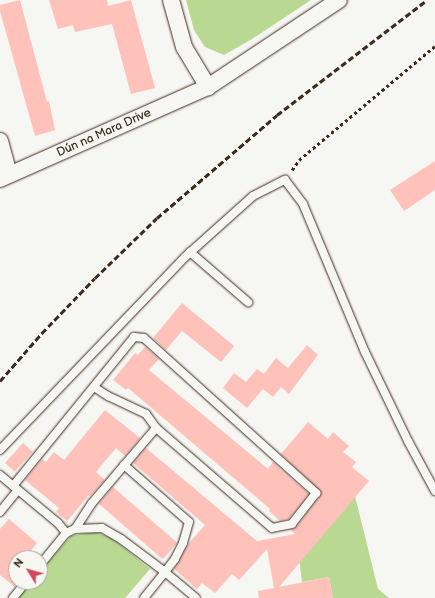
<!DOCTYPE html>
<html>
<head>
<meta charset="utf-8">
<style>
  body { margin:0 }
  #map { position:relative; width:435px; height:598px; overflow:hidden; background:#f6f6f2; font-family:"Balsamiq Sans",sans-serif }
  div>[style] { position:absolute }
  .green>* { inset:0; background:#b9d992 }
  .building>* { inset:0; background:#fec2bb; transform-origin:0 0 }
  .path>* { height:2.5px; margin-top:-1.25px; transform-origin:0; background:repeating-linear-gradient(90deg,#3b2a1e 0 3px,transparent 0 6px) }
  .roads { filter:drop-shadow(0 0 1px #3b2a1e) drop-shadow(0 0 1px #3b2a1e) }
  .service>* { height:8px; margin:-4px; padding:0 4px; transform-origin:4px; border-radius:4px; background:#f6f6f2 }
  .minor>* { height:16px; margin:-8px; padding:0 8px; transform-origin:8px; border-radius:8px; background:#f6f6f2 }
  .rail>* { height:3px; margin-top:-1.5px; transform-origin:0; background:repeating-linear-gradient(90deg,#3b2a1e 0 6px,transparent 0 9px) }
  span { translate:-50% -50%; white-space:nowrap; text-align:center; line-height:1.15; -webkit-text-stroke:3px #f6f6f2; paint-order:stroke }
  .street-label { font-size:12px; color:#3b2a1e }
  .north { position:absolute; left:8px; top:550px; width:40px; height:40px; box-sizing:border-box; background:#f6f6f2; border:1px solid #aba49d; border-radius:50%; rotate:307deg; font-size:11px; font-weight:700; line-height:16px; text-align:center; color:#3b2a1e }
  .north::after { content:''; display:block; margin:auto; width:14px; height:18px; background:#d1495b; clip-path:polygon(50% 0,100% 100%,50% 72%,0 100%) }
</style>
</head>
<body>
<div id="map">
  <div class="green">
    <i style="clip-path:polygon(186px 0,311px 0,252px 39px,224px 55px,205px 47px,194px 30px)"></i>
    <i style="clip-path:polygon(355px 496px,378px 589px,389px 598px,333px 598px,329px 577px,302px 582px,296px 533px)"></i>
    <i style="clip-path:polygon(95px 532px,112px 538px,150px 569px,125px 598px,18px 598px,32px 582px,40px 582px,40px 572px,71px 536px)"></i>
  </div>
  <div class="building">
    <i style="clip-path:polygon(20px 0,47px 102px,49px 101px,55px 130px,35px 136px,0 11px,0 5px)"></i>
    <i style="clip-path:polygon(49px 0,107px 0,108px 6px,131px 0,155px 88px,131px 94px,112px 24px,75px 32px,73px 25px,58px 29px)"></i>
    <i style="clip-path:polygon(435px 161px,435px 190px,404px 211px,390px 190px)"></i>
    <i style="clip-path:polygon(182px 303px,234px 346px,221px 362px,182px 331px,166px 350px,153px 338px)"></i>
    <i style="clip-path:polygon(307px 345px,318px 355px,289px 394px,281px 387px,273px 397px,263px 389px,247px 408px,223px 388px,234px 373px,246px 382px,257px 369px,264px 374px,276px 358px,288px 368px)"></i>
    <i style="clip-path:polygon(145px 347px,159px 359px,149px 370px,268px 469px,273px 462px,309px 494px,289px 519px,280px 521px,269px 511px,270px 509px,128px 388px,126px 390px,113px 380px,135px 353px,138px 355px)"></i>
    <i style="clip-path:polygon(105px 410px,140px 438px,125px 456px,116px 448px,96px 472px,105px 480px,90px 496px,89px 495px,67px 521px,56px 512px,59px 508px,25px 480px,42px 459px,46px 462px,54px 452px,64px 460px)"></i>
    <i style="clip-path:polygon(308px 422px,328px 439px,333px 432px,349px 446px,343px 452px,356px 462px,352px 467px,369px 481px,279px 587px,329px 577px,333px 598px,259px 598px,258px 591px,274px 588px,267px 549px,239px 580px,232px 574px,215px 593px,202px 583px,197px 589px,174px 569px,189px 543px,205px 525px,133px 463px,146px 448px,257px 541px,295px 534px,291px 530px,296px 527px,320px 496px,321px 492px,281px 454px)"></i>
    <i style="left:23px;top:443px;width:13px;height:27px;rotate:42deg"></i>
    <i style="left:113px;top:487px;width:85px;height:22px;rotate:41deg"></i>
    <i style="clip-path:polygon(9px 519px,37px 543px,25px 558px,16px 558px,15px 587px,0 575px,0 529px)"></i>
  </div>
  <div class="path">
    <i style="left:292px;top:170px;width:12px;rotate:-55deg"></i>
    <i style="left:299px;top:160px;width:177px;rotate:-40deg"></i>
  </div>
  <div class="roads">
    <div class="service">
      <i style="left:190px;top:252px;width:77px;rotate:40.8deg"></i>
      <i style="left:94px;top:387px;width:17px;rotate:33deg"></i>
      <i style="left:108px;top:396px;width:42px;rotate:25.3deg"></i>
      <i style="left:146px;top:414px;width:17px;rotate:54deg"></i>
      <i style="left:0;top:450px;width:267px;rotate:-46.2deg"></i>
      <i style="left:185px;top:257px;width:91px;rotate:-41.9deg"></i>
      <i style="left:253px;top:196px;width:36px;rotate:-27deg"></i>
      <i style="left:285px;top:180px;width:30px;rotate:53deg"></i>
      <i style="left:303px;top:204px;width:160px;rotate:67.3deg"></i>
      <i style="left:365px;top:352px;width:99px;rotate:64.2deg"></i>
      <i style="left:408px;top:441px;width:57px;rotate:61.6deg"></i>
      <i style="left:124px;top:465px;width:86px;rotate:41.2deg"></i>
      <i style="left:189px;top:522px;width:22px;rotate:106deg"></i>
      <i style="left:183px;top:543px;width:18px;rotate:117deg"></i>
      <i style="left:175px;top:559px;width:16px;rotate:128deg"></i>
      <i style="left:165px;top:572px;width:40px;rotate:40deg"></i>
      <i style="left:0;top:475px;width:75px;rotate:39.6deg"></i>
      <i style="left:58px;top:523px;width:13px;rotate:51deg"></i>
      <i style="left:13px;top:486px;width:192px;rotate:-50.9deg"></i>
      <i style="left:134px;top:337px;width:10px;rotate:6deg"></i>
      <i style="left:144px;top:338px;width:232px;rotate:42deg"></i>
      <i style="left:316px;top:493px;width:39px;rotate:128deg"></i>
      <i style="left:292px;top:524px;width:20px;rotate:169deg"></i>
      <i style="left:272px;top:528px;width:153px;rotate:-139.2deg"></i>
      <i style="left:156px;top:428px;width:99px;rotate:130.5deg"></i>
      <i style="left:92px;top:503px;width:31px;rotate:123deg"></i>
      <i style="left:0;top:512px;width:28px;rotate:-51deg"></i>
      <i style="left:40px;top:565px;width:41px;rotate:-50.9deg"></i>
      <i style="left:66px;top:533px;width:10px;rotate:-24deg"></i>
      <i style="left:75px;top:529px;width:27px;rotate:-2deg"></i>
      <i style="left:102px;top:528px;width:22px;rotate:30deg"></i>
      <i style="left:121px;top:539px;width:55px;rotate:36.9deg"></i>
      <i style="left:165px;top:572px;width:33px;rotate:129deg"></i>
      <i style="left:13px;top:598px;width:21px;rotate:-51deg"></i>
    </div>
    <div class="minor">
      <i style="left:171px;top:0;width:49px;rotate:74.5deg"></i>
      <i style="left:184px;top:47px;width:47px;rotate:59deg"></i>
      <i style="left:0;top:141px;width:35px;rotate:75deg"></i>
      <i style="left:0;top:179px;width:227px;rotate:-23.9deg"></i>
      <i style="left:208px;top:87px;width:157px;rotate:-33.6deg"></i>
    </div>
  </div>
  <div class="rail">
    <i style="left:0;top:381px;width:64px;rotate:-48.8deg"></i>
    <i style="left:42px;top:333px;width:76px;rotate:-46.1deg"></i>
    <i style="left:95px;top:278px;width:86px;rotate:-44.1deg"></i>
    <i style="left:157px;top:218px;width:158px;rotate:-40.6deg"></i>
    <i style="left:277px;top:115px;width:189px;rotate:-37.5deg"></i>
  </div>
  <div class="street-label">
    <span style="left:104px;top:133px;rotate:-24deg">Dún na Mara Drive</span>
  </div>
  <div class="north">N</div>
</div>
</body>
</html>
